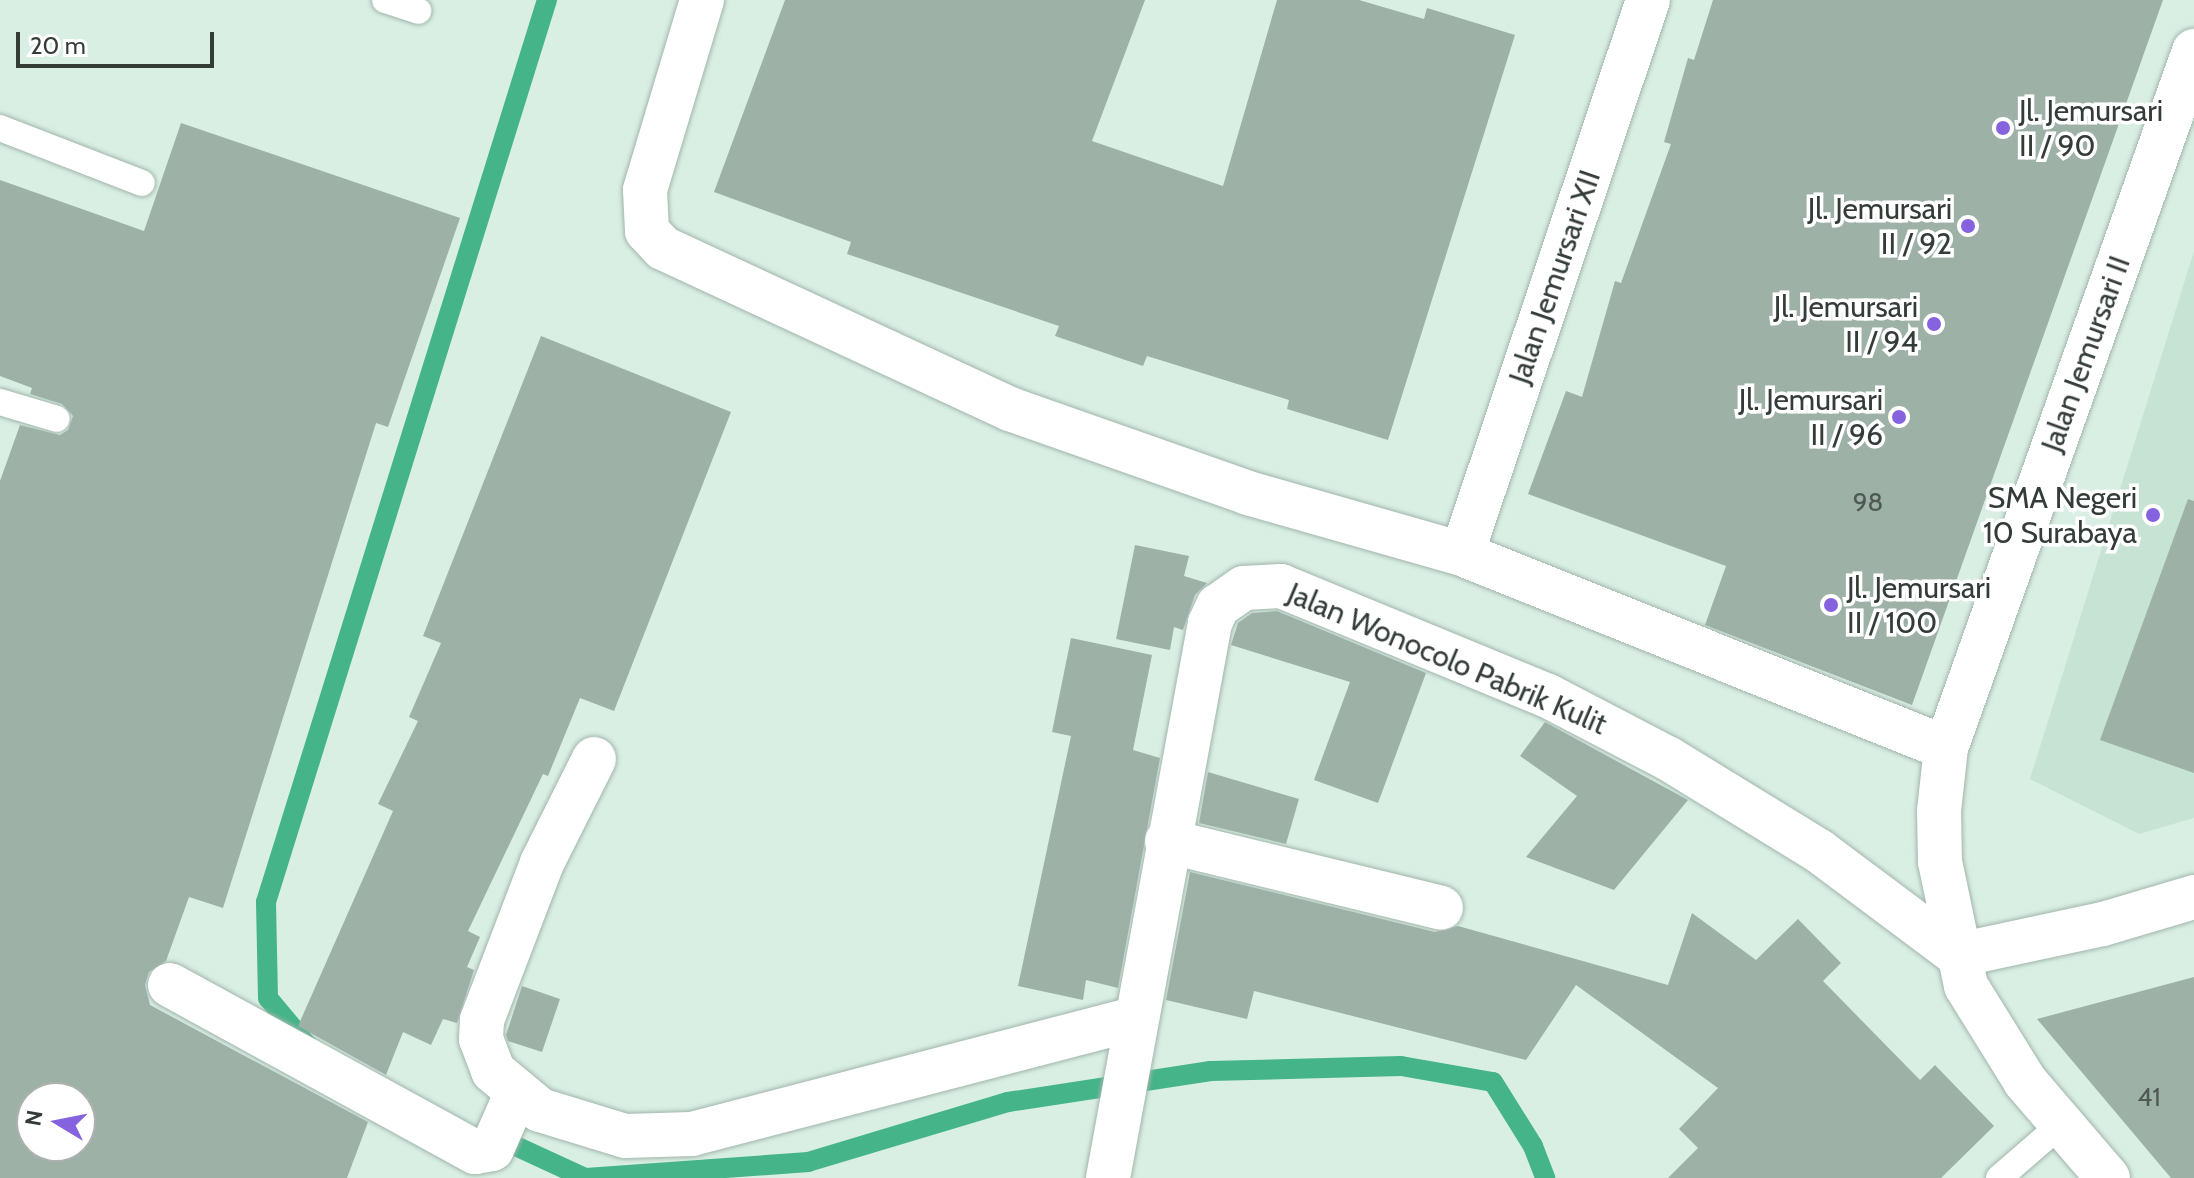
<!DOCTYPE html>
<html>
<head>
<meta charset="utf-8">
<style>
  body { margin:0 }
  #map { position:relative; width:2194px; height:1178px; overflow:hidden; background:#daefe4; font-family:Cabin,sans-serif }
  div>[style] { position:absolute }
  .built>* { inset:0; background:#c7e3d4 }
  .stream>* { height:20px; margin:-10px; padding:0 10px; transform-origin:10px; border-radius:10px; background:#45b489 }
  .building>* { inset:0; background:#9db1a7 }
  .roads { filter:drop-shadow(0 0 2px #a1b5ab) drop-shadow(0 0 2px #a1b5ab) }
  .lane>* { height:26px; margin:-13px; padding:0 13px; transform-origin:13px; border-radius:13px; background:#fff }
  .street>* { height:44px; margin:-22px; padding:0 22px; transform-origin:22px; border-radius:22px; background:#fff }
  .dots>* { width:22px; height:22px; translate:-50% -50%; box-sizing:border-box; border:4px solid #fff; border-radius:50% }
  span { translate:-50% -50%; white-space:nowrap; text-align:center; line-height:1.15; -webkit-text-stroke:7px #fff; paint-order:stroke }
  .number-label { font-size:26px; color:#4e5954 }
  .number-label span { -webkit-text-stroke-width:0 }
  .poi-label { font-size:30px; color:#343c38 }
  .left { translate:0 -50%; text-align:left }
  .right { translate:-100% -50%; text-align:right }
  .street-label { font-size:30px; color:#343c38 }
  .north { position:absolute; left:16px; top:1082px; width:80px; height:80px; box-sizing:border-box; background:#fff; border:2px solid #aeb1af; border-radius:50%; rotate:280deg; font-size:22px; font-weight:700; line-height:32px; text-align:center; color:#343c38 }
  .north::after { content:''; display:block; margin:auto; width:28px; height:36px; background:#8563de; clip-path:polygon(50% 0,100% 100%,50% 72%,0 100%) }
  .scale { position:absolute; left:16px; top:32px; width:198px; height:36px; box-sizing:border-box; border:4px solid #343c38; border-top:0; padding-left:10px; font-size:24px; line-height:28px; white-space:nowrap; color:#343c38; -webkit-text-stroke:6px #fff; paint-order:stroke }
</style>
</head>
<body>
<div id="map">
  <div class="built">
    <i style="clip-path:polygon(2194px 251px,2194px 818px,2139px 834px,2030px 779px)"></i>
  </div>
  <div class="stream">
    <i style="left:308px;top:1046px;width:62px;rotate:-129.8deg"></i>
    <i style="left:268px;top:998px;width:96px;rotate:-91.2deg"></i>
    <i style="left:266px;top:902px;width:945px;rotate:-72.7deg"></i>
    <i style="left:494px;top:1136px;width:100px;rotate:24.8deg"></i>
    <i style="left:586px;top:1178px;width:223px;rotate:-4.1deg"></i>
    <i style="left:808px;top:1162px;width:209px;rotate:-16.7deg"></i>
    <i style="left:1008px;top:1102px;width:205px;rotate:-8.7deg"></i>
    <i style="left:1211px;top:1071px;width:190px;rotate:-1.5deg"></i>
    <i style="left:1401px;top:1066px;width:93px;rotate:9.9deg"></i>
    <i style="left:1493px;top:1082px;width:75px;rotate:58deg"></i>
    <i style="left:1533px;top:1146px;width:34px;rotate:69deg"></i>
  </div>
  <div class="building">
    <i style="clip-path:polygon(785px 0,1145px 0,1092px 141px,1223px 186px,1277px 0,1359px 0,1424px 19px,1427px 8px,1515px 35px,1388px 440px,1287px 409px,1289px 400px,1147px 356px,1143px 366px,1055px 336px,1059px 326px,847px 254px,851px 242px,714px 192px)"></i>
    <i style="clip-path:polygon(1713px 0,2163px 0,1912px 705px,1705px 625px,1726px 566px,1528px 494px,1566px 391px,1582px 397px,1615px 281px,1621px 283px,1671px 144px,1664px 142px,1688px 58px,1694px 60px)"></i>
    <i style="clip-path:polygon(evenodd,181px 123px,460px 218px,388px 427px,376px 423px,223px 908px,189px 897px,166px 961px,149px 972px,145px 985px,150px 1005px,368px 1122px,347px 1178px,0 1178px,0 481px,20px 425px,60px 435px,68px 430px,73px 416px,62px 404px,30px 394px,32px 388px,0 376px,0 180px,144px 231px,181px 123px,32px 1098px,80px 1098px,80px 1146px,32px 1146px,32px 1098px)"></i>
    <i style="clip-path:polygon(541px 336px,731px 412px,614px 711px,580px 698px,548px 776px,543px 774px,468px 931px,480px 937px,467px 967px,474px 970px,457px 1023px,443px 1019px,431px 1045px,403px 1032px,386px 1075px,298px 1026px,393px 811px,378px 804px,418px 721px,409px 717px,441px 643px,423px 636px)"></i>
    <i style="clip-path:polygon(2188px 499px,2194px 501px,2194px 773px,2100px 740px)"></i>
    <i style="clip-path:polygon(1135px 545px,1189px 556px,1184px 576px,1207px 583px,1195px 595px,1183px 630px,1174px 627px,1170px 650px,1116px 639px)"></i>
    <i style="clip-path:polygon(1277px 611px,1426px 673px,1378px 803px,1314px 780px,1350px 682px,1231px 645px,1238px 623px,1252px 613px)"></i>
    <i style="clip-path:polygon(1071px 638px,1152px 655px,1133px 750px,1160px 758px,1118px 988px,1086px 980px,1083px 1000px,1018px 986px,1071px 736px,1052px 732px)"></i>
    <i style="clip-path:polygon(1545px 722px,1688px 800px,1614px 890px,1526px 857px,1577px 796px,1520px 756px)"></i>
    <i style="clip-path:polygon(1208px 772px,1299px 799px,1286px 844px,1199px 823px)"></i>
    <i style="clip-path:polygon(1190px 872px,1435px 932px,1458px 926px,1668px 985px,1692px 913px,1756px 960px,1798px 919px,1841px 963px,1823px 981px,1920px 1080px,1935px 1065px,1994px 1126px,1941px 1178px,1668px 1178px,1698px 1148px,1679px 1129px,1718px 1088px,1576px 985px,1526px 1060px,1254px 991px,1247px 1019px,1166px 1000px)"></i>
    <i style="clip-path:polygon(2194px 977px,2194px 1178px,2171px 1178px,2037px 1019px)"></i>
    <i style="clip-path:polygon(522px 986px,560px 999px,542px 1052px,508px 1041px,506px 1035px)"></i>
  </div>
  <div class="roads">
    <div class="lane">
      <i style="left:385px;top:0;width:35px;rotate:18deg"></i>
      <i style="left:0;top:128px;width:152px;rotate:21.2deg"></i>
      <i style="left:0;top:402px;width:59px;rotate:16.6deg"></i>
      <i style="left:1999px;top:1178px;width:79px;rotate:-40.9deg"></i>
    </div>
    <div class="street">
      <i style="left:702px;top:0;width:198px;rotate:106.7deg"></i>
      <i style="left:645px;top:190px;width:41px;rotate:87.2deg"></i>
      <i style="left:647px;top:231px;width:23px;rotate:47deg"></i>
      <i style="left:663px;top:248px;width:383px;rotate:24.9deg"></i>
      <i style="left:1010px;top:409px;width:252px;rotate:19.4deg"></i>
      <i style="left:1248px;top:493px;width:223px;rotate:15.9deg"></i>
      <i style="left:1462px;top:554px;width:521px;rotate:21.84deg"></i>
      <i style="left:1462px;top:554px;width:584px;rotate:-71.44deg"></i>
      <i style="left:594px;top:759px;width:116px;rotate:116.6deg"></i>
      <i style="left:542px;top:863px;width:168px;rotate:110.9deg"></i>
      <i style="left:482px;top:1020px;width:19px;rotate:93deg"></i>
      <i style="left:481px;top:1039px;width:34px;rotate:69deg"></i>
      <i style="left:493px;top:1071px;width:61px;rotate:39.7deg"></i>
      <i style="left:540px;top:1110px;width:89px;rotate:17deg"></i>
      <i style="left:625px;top:1136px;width:67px;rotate:-1.7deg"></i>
      <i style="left:692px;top:1134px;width:459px;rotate:-14.6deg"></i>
      <i style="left:1167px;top:841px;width:282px;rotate:13.7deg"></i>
      <i style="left:170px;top:985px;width:348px;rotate:28.7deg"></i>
      <i style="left:475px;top:1152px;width:17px;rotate:-10deg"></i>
      <i style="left:492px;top:1149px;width:60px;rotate:-66.4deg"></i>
      <i style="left:1108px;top:1178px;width:564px;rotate:-79.59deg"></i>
      <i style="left:1210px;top:623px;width:19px;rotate:-65deg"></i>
      <i style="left:1218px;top:606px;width:32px;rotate:-35deg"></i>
      <i style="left:1244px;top:588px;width:37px;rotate:-3deg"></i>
      <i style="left:1281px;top:586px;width:289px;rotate:22.4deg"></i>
      <i style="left:1548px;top:696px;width:136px;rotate:27.5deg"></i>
      <i style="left:1669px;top:759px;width:176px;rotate:31.5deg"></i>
      <i style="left:1819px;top:851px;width:174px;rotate:36.8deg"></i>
      <i style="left:1958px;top:955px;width:148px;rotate:-12.1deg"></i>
      <i style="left:2103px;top:924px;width:95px;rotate:-16.5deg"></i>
      <i style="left:2108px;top:1178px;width:128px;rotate:-130.6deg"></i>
      <i style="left:2025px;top:1081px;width:112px;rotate:-121.8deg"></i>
      <i style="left:1966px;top:986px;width:127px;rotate:-101.8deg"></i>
      <i style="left:1940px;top:862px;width:51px;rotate:-91.1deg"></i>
      <i style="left:1939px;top:811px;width:63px;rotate:-83.7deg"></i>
      <i style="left:1946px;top:748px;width:740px;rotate:-70.41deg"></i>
    </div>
  </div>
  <div class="dots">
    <i style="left:2003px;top:128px;background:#8563de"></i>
    <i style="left:1968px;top:226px;background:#8563de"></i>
    <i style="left:1934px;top:324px;background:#8563de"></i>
    <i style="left:1899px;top:417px;background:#8563de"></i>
    <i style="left:2153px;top:515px;background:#8563de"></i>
    <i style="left:1831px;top:605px;background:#8563de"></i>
  </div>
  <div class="number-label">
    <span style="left:1868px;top:503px">98</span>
    <span style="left:2149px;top:1098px">41</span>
  </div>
  <div class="poi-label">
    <span class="left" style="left:2019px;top:128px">Jl. Jemursari<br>II / 90</span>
    <span class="right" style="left:1952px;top:226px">Jl. Jemursari<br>II / 92</span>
    <span class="right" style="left:1918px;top:324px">Jl. Jemursari<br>II / 94</span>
    <span class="right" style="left:1883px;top:417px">Jl. Jemursari<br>II / 96</span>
    <span class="right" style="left:2137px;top:515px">SMA Negeri<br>10 Surabaya</span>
    <span class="left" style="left:1847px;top:605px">Jl. Jemursari<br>II / 100</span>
  </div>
  <div class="street-label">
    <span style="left:1555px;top:277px;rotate:-71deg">Jalan Jemursari XII</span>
    <span style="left:2086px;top:354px;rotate:-70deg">Jalan Jemursari II</span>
    <span style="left:1447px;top:659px;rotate:23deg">Jalan Wonocolo Pabrik Kulit</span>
  </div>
  <div class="north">N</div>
  <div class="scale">20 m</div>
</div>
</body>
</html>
